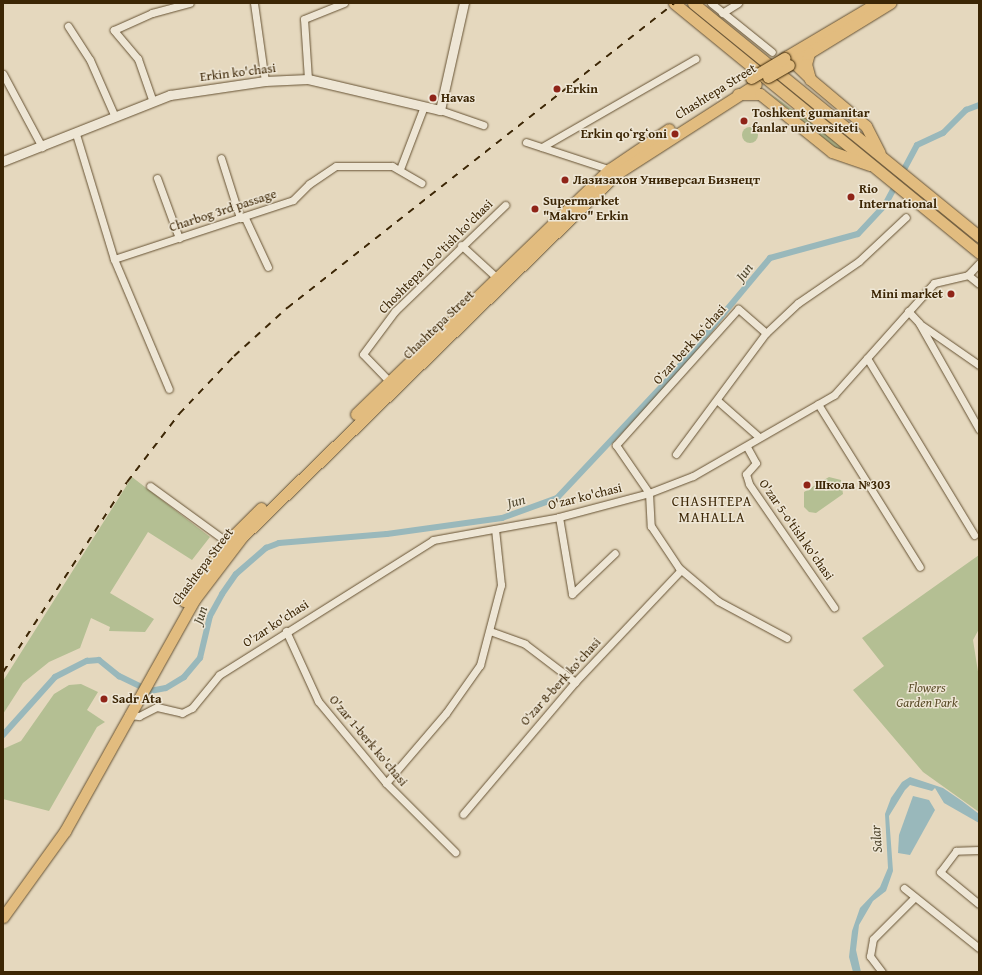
<!DOCTYPE html>
<html>
<head>
<meta charset="utf-8">
<style>
  body { margin:0 }
  #map { position:relative; width:982px; height:975px; overflow:hidden; background:#e5d8be; font-family:"Gentium Book Plus",serif }
  div>[style] { position:absolute }
  .green>* { inset:0; background:#b4bf93 }
  .round { border-radius:50% }
  .water>* { inset:0; background:#99b8bb }
  .canal>* { height:6px; margin:-3px; padding:0 3px; transform-origin:3px; border-radius:3px; background:#99b8bb }
  .roads { filter:drop-shadow(0 0 1px #665233) drop-shadow(0 0 1px #665233) }
  .minor>* { height:7px; margin:-3.5px; padding:0 3.5px; transform-origin:3.5px; border-radius:3.5px; background:#eee6d5 }
  .secondary>* { height:9px; margin:-4.5px; padding:0 4.5px; transform-origin:4.5px; border-radius:4.5px; background:#eee6d5 }
  .primary>* { height:11px; margin:-5.5px; padding:0 5.5px; transform-origin:5.5px; border-radius:5.5px; background:#e2bc7f }
  .trunk>* { height:11px; margin:-5.5px; padding:0 5.5px; transform-origin:5.5px; border-radius:5.5px; background:#e2bc7f }
  .rail>* { height:1.5px; margin-top:-0.75px; transform-origin:0; background:repeating-linear-gradient(90deg,#3c2605 0 7px,transparent 0 14px) }
  .bridges { filter:drop-shadow(0 0 1px #3c2605) drop-shadow(0 0 1px #3c2605) }
  .primary-bridge>* { height:11px; margin:-5.5px; padding:0 5.5px; transform-origin:5.5px; border-radius:5.5px; background:#e2bc7f }
  .dots>* { width:11px; height:11px; translate:-50% -50%; box-sizing:border-box; border:2px solid #eee6d5; border-radius:50% }
  span { translate:-50% -50%; white-space:nowrap; text-align:center; line-height:1.15; -webkit-text-stroke:3px #eee6d5; paint-order:stroke }
  .street-label { font-size:13px; color:#3c2605 }
  .poi-label { font-size:13px; color:#3c2605; font-weight:700 }
  .left { translate:0 -50%; text-align:left }
  .right { translate:-100% -50%; text-align:right }
  .park-label { font-size:13px; color:#5a4c28; font-style:italic }
  .water-label { font-size:14px; color:#534a32; font-style:italic }
  .neighbourhood-label { font-size:14px; color:#3c2605; letter-spacing:1px }
  .frame { position:absolute; inset:0; border:4px solid #3c2605; pointer-events:none }
</style>
</head>
<body>
<div id="map">
  <div class="green">
    <i style="clip-path:polygon(768px 92px,823px 131px,853px 156px,834px 147px)"></i>
    <i class="round" style="left:742px;top:127px;width:16px;height:16px"></i>
    <i style="clip-path:polygon(132px 477px,210px 537px,192px 560px,148px 532px,110px 593px,154px 619px,145px 632px,109px 631px,110px 627px,91px 618px,80px 648px,49px 662px,23px 683px,3px 714px,3px 681px)"></i>
    <i style="clip-path:polygon(829px 477px,841px 480px,843px 494px,816px 513px,809px 512px,804px 507px,804px 492px)"></i>
    <i style="clip-path:polygon(979px 555px,979px 629px,973px 640px,979px 678px,979px 812px,923px 772px,853px 690px,884px 666px,862px 638px)"></i>
    <i style="clip-path:polygon(81px 684px,98px 692px,87px 710px,105px 722px,97px 727px,49px 811px,3px 799px,3px 749px,21px 741px,54px 694px,69px 685px)"></i>
  </div>
  <div class="water">
    <i style="clip-path:polygon(910px 777px,943px 788px,962px 801px,979px 814px,979px 823px,944px 803px,935px 788px,932px 791px,910px 785px,905px 790px,889px 816px,893px 871px,886px 891px,873px 901px,859px 925px,856px 950px,861px 972px,853px 972px,849px 957px,852px 931px,860px 908px,880px 887px,888px 868px,885px 814px,891px 798px,902px 782px)"></i>
    <i style="clip-path:polygon(913px 796px,929px 800px,935px 810px,910px 855px,898px 853px,899px 835px)"></i>
  </div>
  <div class="canal">
    <i style="left:3px;top:735px;width:78px;rotate:-48.1deg"></i>
    <i style="left:55px;top:677px;width:36px;rotate:-27deg"></i>
    <i style="left:87px;top:661px;width:12px;rotate:-5deg"></i>
    <i style="left:99px;top:660px;width:26px;rotate:39deg"></i>
    <i style="left:119px;top:676px;width:34px;rotate:26deg"></i>
    <i style="left:150px;top:691px;width:16px;rotate:-11deg"></i>
    <i style="left:166px;top:688px;width:21px;rotate:-31deg"></i>
    <i style="left:184px;top:677px;width:25px;rotate:-50deg"></i>
    <i style="left:200px;top:658px;width:43px;rotate:-76.6deg"></i>
    <i style="left:210px;top:616px;width:25px;rotate:-61deg"></i>
    <i style="left:222px;top:594px;width:24px;rotate:-55deg"></i>
    <i style="left:236px;top:574px;width:40px;rotate:-41deg"></i>
    <i style="left:266px;top:548px;width:14px;rotate:-21deg"></i>
    <i style="left:279px;top:543px;width:108px;rotate:-4.8deg"></i>
    <i style="left:387px;top:534px;width:116px;rotate:-7.9deg"></i>
    <i style="left:502px;top:518px;width:59px;rotate:-20deg"></i>
    <i style="left:557px;top:498px;width:162px;rotate:-46.8deg"></i>
    <i style="left:668px;top:380px;width:159px;rotate:-50.1deg"></i>
    <i style="left:770px;top:258px;width:91px;rotate:-15.3deg"></i>
    <i style="left:858px;top:234px;width:40px;rotate:-47deg"></i>
    <i style="left:885px;top:205px;width:68px;rotate:-61.9deg"></i>
    <i style="left:917px;top:145px;width:29px;rotate:-25deg"></i>
    <i style="left:943px;top:133px;width:33px;rotate:-45deg"></i>
    <i style="left:966px;top:110px;width:14px;rotate:-21deg"></i>
  </div>
  <div class="roads">
    <div class="minor">
      <i style="left:254px;top:3px;width:79px;rotate:82deg"></i>
      <i style="left:711px;top:3px;width:78px;rotate:38.8deg"></i>
      <i style="left:722px;top:13px;width:19px;rotate:-32deg"></i>
      <i style="left:68px;top:26px;width:40px;rotate:57.1deg"></i>
      <i style="left:90px;top:60px;width:62px;rotate:66.3deg"></i>
      <i style="left:3px;top:74px;width:83px;rotate:61.9deg"></i>
      <i style="left:308px;top:79px;width:60px;rotate:-93.8deg"></i>
      <i style="left:304px;top:19px;width:43px;rotate:-21.8deg"></i>
      <i style="left:153px;top:102px;width:46px;rotate:-109.2deg"></i>
      <i style="left:138px;top:59px;width:38px;rotate:-130deg"></i>
      <i style="left:114px;top:30px;width:42px;rotate:-24.1deg"></i>
      <i style="left:152px;top:13px;width:39px;rotate:-15deg"></i>
      <i style="left:440px;top:110px;width:46px;rotate:19.2deg"></i>
      <i style="left:76px;top:134px;width:131px;rotate:73.1deg"></i>
      <i style="left:114px;top:259px;width:141px;rotate:67.1deg"></i>
      <i style="left:526px;top:142px;width:89px;rotate:18.2deg"></i>
      <i style="left:542px;top:147px;width:177px;rotate:-29.9deg"></i>
      <i style="left:221px;top:158px;width:63px;rotate:72.4deg"></i>
      <i style="left:240px;top:218px;width:5px"></i>
      <i style="left:245px;top:218px;width:54px;rotate:64.9deg"></i>
      <i style="left:400px;top:169px;width:67px;rotate:-69.1deg"></i>
      <i style="left:157px;top:178px;width:64px;rotate:69.9deg"></i>
      <i style="left:461px;top:245px;width:47px;rotate:42.4deg"></i>
      <i style="left:114px;top:259px;width:188px;rotate:-18.2deg"></i>
      <i style="left:293px;top:200px;width:23px;rotate:-45deg"></i>
      <i style="left:309px;top:184px;width:32px;rotate:-34deg"></i>
      <i style="left:336px;top:166px;width:56px"></i>
      <i style="left:392px;top:166px;width:34px;rotate:30deg"></i>
      <i style="left:968px;top:275px;width:14px;rotate:39deg"></i>
      <i style="left:908px;top:311px;width:16px;rotate:47deg"></i>
      <i style="left:919px;top:323px;width:122px;rotate:60.5deg"></i>
      <i style="left:920px;top:324px;width:72px;rotate:34.8deg"></i>
      <i style="left:766px;top:333px;width:37px;rotate:-139deg"></i>
      <i style="left:738px;top:309px;width:183px;rotate:131.9deg"></i>
      <i style="left:616px;top:445px;width:58px;rotate:55.5deg"></i>
      <i style="left:649px;top:493px;width:33px;rotate:87deg"></i>
      <i style="left:651px;top:526px;width:50px;rotate:56.3deg"></i>
      <i style="left:679px;top:568px;width:51px;rotate:40.2deg"></i>
      <i style="left:718px;top:601px;width:78px;rotate:28.2deg"></i>
      <i style="left:867px;top:358px;width:207px;rotate:58.8deg"></i>
      <i style="left:389px;top:381px;width:37px;rotate:-134deg"></i>
      <i style="left:363px;top:354px;width:54px;rotate:-53.3deg"></i>
      <i style="left:395px;top:311px;width:153px;rotate:-43.9deg"></i>
      <i style="left:718px;top:401px;width:55px;rotate:41.3deg"></i>
      <i style="left:818px;top:404px;width:192px;rotate:58deg"></i>
      <i style="left:747px;top:447px;width:18px;rotate:61deg"></i>
      <i style="left:756px;top:463px;width:15px;rotate:132deg"></i>
      <i style="left:746px;top:474px;width:10px;rotate:73deg"></i>
      <i style="left:749px;top:484px;width:150px;rotate:55.4deg"></i>
      <i style="left:676px;top:454px;width:151px;rotate:-53.4deg"></i>
      <i style="left:766px;top:333px;width:44px;rotate:-43.2deg"></i>
      <i style="left:798px;top:303px;width:74px;rotate:-34.5deg"></i>
      <i style="left:859px;top:261px;width:64px;rotate:-43.1deg"></i>
      <i style="left:150px;top:486px;width:95px;rotate:36deg"></i>
      <i style="left:559px;top:517px;width:78px;rotate:80.4deg"></i>
      <i style="left:572px;top:594px;width:59px;rotate:-43.6deg"></i>
      <i style="left:286px;top:631px;width:77px;rotate:65.4deg"></i>
      <i style="left:318px;top:701px;width:107px;rotate:50.3deg"></i>
      <i style="left:386px;top:783px;width:98px;rotate:45deg"></i>
      <i style="left:490px;top:631px;width:37px;rotate:20deg"></i>
      <i style="left:525px;top:644px;width:63px;rotate:37.2deg"></i>
      <i style="left:128px;top:715px;width:11px;rotate:5deg"></i>
      <i style="left:139px;top:716px;width:20px;rotate:-27deg"></i>
      <i style="left:157px;top:707px;width:26px;rotate:13deg"></i>
      <i style="left:182px;top:713px;width:11px;rotate:-27deg"></i>
      <i style="left:192px;top:708px;width:43px;rotate:-50.7deg"></i>
      <i style="left:219px;top:675px;width:253px;rotate:-32.2deg"></i>
      <i style="left:433px;top:540px;width:128px;rotate:-10.3deg"></i>
      <i style="left:559px;top:517px;width:93px;rotate:-14.9deg"></i>
      <i style="left:649px;top:493px;width:47px;rotate:-21.1deg"></i>
      <i style="left:693px;top:476px;width:163px;rotate:-29.9deg"></i>
      <i style="left:834px;top:395px;width:150px;rotate:-48.2deg"></i>
      <i style="left:934px;top:283px;width:35px;rotate:-13deg"></i>
      <i style="left:968px;top:275px;width:16px;rotate:-47deg"></i>
      <i style="left:386px;top:783px;width:92px;rotate:-49.4deg"></i>
      <i style="left:446px;top:713px;width:59px;rotate:-54.7deg"></i>
      <i style="left:480px;top:665px;width:83px;rotate:-75.3deg"></i>
      <i style="left:501px;top:585px;width:56px;rotate:-96.1deg"></i>
      <i style="left:463px;top:814px;width:173px;rotate:-49.7deg"></i>
      <i style="left:575px;top:682px;width:154px;rotate:-46.6deg"></i>
      <i style="left:979px;top:850px;width:23px;rotate:178deg"></i>
      <i style="left:956px;top:851px;width:26px;rotate:127deg"></i>
      <i style="left:940px;top:872px;width:50px;rotate:39.4deg"></i>
      <i style="left:904px;top:888px;width:96px;rotate:38.7deg"></i>
      <i style="left:882px;top:972px;width:20px;rotate:-127deg"></i>
      <i style="left:870px;top:956px;width:17px;rotate:-80deg"></i>
      <i style="left:873px;top:939px;width:59px;rotate:-45deg"></i>
    </div>
    <div class="secondary">
      <i style="left:3px;top:161px;width:180px;rotate:-21.6deg"></i>
      <i style="left:170px;top:95px;width:96px;rotate:-8.4deg"></i>
      <i style="left:265px;top:81px;width:43px;rotate:-2.7deg"></i>
      <i style="left:308px;top:79px;width:136px;rotate:13.2deg"></i>
      <i style="left:440px;top:110px;width:110px;rotate:-77.4deg"></i>
    </div>
    <div class="primary">
      <i style="left:784px;top:58px;width:108px;rotate:-30.6deg"></i>
      <i style="left:789px;top:65px;width:119px;rotate:-31.5deg"></i>
      <i style="left:356px;top:414px;width:353px;rotate:-44deg"></i>
      <i style="left:610px;top:169px;width:71px;rotate:-34.1deg"></i>
      <i style="left:184px;top:601px;width:73px;rotate:-53.9deg"></i>
      <i style="left:227px;top:542px;width:48px;rotate:-45deg"></i>
      <i style="left:3px;top:917px;width:106px;rotate:-54.2deg"></i>
      <i style="left:65px;top:831px;width:265px;rotate:-60.8deg"></i>
      <i style="left:194px;top:600px;width:79px;rotate:-52.7deg"></i>
      <i style="left:242px;top:537px;width:521px;rotate:-44.14deg"></i>
      <i style="left:616px;top:174px;width:166px;rotate:-32.7deg"></i>
    </div>
    <div class="trunk">
      <i style="left:674px;top:3px;width:394px;rotate:39.3deg"></i>
      <i style="left:693px;top:3px;width:369px;rotate:39.2deg"></i>
      <i style="left:809px;top:53px;width:11px;rotate:105deg"></i>
      <i style="left:806px;top:64px;width:16px;rotate:75deg"></i>
      <i style="left:810px;top:79px;width:73px;rotate:40deg"></i>
      <i style="left:866px;top:126px;width:30px;rotate:63deg"></i>
      <i style="left:787px;top:56px;width:30px;rotate:44deg"></i>
      <i style="left:738px;top:94px;width:22px"></i>
      <i style="left:760px;top:94px;width:92px;rotate:38.9deg"></i>
      <i style="left:832px;top:152px;width:40px;rotate:18.9deg"></i>
    </div>
  </div>
  <div class="rail">
    <i style="left:3px;top:672px;width:227px;rotate:-56.9deg"></i>
    <i style="left:127px;top:482px;width:86px;rotate:-52.6deg"></i>
    <i style="left:179px;top:414px;width:80px;rotate:-46.5deg"></i>
    <i style="left:234px;top:356px;width:72px;rotate:-42.2deg"></i>
    <i style="left:287px;top:308px;width:493px;rotate:-38.2deg"></i>
  </div>
  <div class="bridges">
    <div class="primary-bridge">
      <i style="left:768px;top:77px;width:24px;rotate:-30deg"></i>
      <i style="left:751px;top:78px;width:39px;rotate:-31deg"></i>
    </div>
  </div>
  <div class="dots">
    <i style="left:557px;top:89px;background:#8f2418"></i>
    <i style="left:433px;top:98px;background:#8f2418"></i>
    <i style="left:744px;top:121px;background:#8f2418"></i>
    <i style="left:675px;top:134px;background:#8f2418"></i>
    <i style="left:565px;top:180px;background:#8f2418"></i>
    <i style="left:851px;top:197px;background:#8f2418"></i>
    <i style="left:535px;top:209px;background:#8f2418"></i>
    <i style="left:951px;top:294px;background:#8f2418"></i>
    <i style="left:807px;top:485px;background:#8f2418"></i>
    <i style="left:104px;top:699px;background:#8f2418"></i>
  </div>
  <div class="street-label">
    <span style="left:238px;top:73px;rotate:-7deg">Erkin ko'chasi</span>
    <span style="left:716px;top:92px;rotate:-32deg">Chashtepa Street</span>
    <span style="left:223px;top:211px;rotate:-18deg">Chаrbog 3rd passage</span>
    <span style="left:436px;top:257px;rotate:-45deg">Choshtepa 10-o'tish ko'chasi</span>
    <span style="left:439px;top:325px;rotate:-44deg">Chashtepa Street</span>
    <span style="left:690px;top:345px;rotate:-48deg">Oʻzar berk koʻchasi</span>
    <span style="left:585px;top:497px;rotate:-14deg">O'zar ko'chasi</span>
    <span style="left:796px;top:530px;rotate:55deg">O'zar 5-o'tish ko'chasi</span>
    <span style="left:203px;top:567px;rotate:-53deg">Chashtepa Street</span>
    <span style="left:276px;top:624px;rotate:-33deg">O'zar ko'chasi</span>
    <span style="left:561px;top:682px;rotate:-48deg">Oʻzar 8-berk koʻchasi</span>
    <span style="left:368px;top:741px;rotate:50deg">O'zar 1-berk ko'chasi</span>
  </div>
  <div class="poi-label">
    <span class="left" style="left:566px;top:89px">Erkin</span>
    <span class="left" style="left:441px;top:98px">Havas</span>
    <span class="left" style="left:752px;top:121px">Toshkent gumanitar<br>fanlar universiteti</span>
    <span class="right" style="left:667px;top:134px">Erkin qoʻrgʻoni</span>
    <span class="left" style="left:573px;top:180px">Лазизахон Универсал Бизнецт</span>
    <span class="left" style="left:859px;top:197px">Rio<br>International</span>
    <span class="left" style="left:543px;top:209px">Supermarket<br>"Makro" Erkin</span>
    <span class="right" style="left:943px;top:294px">Mini market</span>
    <span class="left" style="left:815px;top:485px">Школа №303</span>
    <span class="left" style="left:112px;top:699px">Sadr Ata</span>
  </div>
  <div class="park-label">
    <span style="left:927px;top:696px">Flowers<br>Garden Park</span>
  </div>
  <div class="water-label">
    <span style="left:744px;top:272px;rotate:-53deg">Jun</span>
    <span style="left:516px;top:501px;rotate:-15deg">Jun</span>
    <span style="left:200px;top:615px;rotate:-71deg">Jun</span>
    <span style="left:876px;top:839px;rotate:-94deg">Salar</span>
  </div>
  <div class="neighbourhood-label">
    <span style="left:712px;top:509px">CHASHTEPA<br>MAHALLA</span>
  </div>
  <div class="frame"></div>
</div>
</body>
</html>
